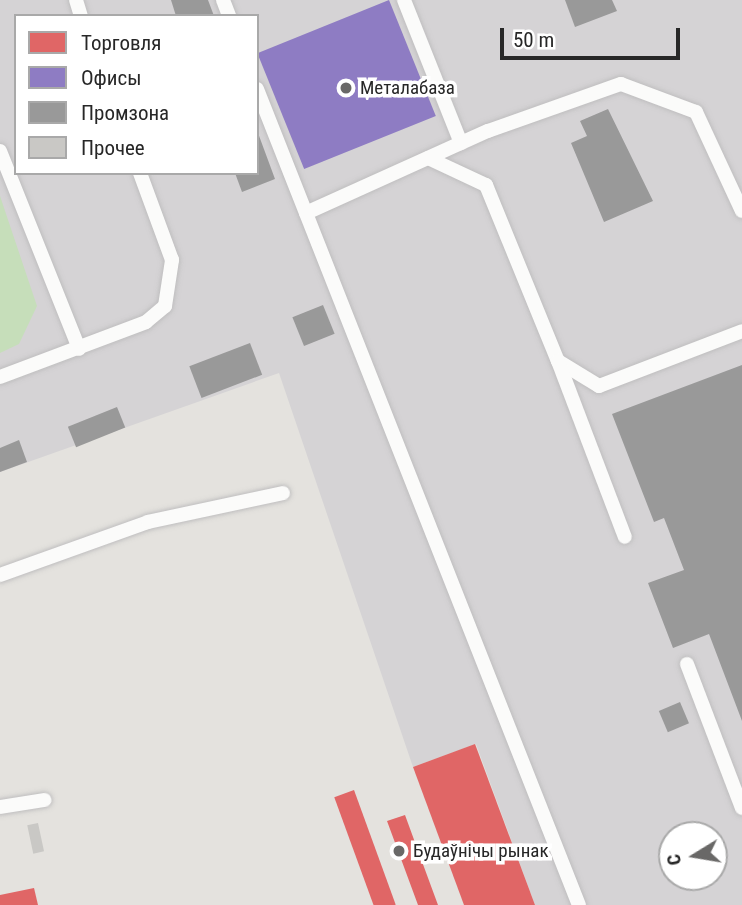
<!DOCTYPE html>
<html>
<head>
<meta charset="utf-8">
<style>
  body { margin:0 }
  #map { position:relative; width:742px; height:905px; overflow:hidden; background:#e4e2de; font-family:"Roboto Condensed",sans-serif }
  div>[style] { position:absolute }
  .industrial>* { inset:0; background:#d5d3d5 }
  .green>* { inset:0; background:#c6deba }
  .shops>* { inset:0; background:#e06666; transform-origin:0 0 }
  .offices>* { inset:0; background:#8e7cc3; transform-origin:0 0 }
  .industry>* { inset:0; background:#999; transform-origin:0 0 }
  .building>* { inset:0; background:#c9c8c5; transform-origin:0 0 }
  .roads { filter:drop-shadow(0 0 2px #bfbebf) drop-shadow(0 0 2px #bfbebf) }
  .lane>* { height:14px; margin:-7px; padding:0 7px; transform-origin:7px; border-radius:7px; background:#fbfbfa }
  .dots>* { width:19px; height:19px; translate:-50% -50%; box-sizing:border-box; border:4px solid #fff; border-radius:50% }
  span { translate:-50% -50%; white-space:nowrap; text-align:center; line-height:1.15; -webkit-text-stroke:7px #fff; paint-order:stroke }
  .poi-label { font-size:19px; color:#272727 }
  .left { translate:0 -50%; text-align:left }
  .legend { position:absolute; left:14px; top:14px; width:245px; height:161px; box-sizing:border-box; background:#fff; border:2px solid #a9a9a9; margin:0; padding:9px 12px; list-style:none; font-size:21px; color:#272727 }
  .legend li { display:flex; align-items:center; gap:14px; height:35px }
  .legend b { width:35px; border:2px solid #a9a9a9 }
  .north { position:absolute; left:658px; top:821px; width:70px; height:70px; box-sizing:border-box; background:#fff; border:2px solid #a9a9a9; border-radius:50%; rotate:259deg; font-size:19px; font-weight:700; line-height:28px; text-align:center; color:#272727 }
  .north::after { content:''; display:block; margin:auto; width:24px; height:32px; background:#696867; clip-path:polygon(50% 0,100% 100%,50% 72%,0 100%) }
  .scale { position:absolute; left:500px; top:28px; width:180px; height:32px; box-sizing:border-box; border:4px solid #272727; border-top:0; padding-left:9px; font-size:21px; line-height:24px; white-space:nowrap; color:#272727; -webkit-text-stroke:5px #fff; paint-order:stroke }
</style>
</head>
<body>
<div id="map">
  <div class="industrial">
    <i style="clip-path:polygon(evenodd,0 0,742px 0,742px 905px,535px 905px,476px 744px,413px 767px,279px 373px,0 472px,0 0,16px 16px,257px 16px,257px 173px,16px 173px,16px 16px,0 0,672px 835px,714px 835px,714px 877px,672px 877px,672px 835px)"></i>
  </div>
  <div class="green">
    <i style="clip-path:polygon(0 196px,37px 306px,19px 344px,0 353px)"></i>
  </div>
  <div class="shops">
    <i style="clip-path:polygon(475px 744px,535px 905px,464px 905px,413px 767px)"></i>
    <i style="left:354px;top:790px;width:122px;height:21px;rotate:70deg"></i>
    <i style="clip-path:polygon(405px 815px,424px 867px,438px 905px,418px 905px,387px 821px)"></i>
    <i style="clip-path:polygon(34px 888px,38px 905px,0 905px,0 895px)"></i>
  </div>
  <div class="offices">
    <i style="left:389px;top:0;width:125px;height:142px;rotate:68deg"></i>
  </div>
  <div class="industry">
    <i style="clip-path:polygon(171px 0,208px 0,214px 16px,176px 16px)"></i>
    <i style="clip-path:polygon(565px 0,612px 0,617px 11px,575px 27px)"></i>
    <i style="clip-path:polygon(608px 109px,653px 201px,604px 222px,571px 143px,587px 136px,580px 121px)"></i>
    <i style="clip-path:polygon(258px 133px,275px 179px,242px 192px,235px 173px,257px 173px)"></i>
    <i style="left:323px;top:305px;width:31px;height:33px;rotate:68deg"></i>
    <i style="left:250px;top:343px;width:34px;height:65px;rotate:69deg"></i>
    <i style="clip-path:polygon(742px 365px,742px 721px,709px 634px,673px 648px,648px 583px,684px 570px,664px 518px,654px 522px,612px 414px)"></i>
    <i style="left:117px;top:407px;width:22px;height:53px;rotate:68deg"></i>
    <i style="clip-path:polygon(19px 440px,27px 462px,0 472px,0 448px)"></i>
    <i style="left:680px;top:702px;width:23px;height:23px;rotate:67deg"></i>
  </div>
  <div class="building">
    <i style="left:38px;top:823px;width:29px;height:11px;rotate:78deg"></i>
  </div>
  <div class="roads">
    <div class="lane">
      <i style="left:76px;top:0;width:17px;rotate:73deg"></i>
      <i style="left:223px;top:0;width:17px;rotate:69deg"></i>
      <i style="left:404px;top:0;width:154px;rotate:68.3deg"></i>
      <i style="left:257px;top:89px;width:877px;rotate:68.47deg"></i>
      <i style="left:0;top:151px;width:213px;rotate:68.2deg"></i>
      <i style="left:428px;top:158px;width:64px;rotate:25deg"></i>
      <i style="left:486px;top:185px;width:190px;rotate:67.8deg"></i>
      <i style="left:558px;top:361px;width:48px;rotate:31.4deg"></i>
      <i style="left:599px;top:386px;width:153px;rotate:-21deg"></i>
      <i style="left:306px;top:213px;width:200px;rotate:-24.3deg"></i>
      <i style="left:488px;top:131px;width:141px;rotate:-19.5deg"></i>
      <i style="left:621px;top:84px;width:80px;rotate:20.5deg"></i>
      <i style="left:696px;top:112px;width:109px;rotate:65.1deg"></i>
      <i style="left:558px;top:361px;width:188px;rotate:69.2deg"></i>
      <i style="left:0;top:377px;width:156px;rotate:-20.6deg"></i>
      <i style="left:146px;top:322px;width:25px;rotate:-40deg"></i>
      <i style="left:165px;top:306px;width:47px;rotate:-81.3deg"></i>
      <i style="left:172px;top:260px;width:93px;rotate:-110.2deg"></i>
      <i style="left:0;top:575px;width:157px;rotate:-19.7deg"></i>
      <i style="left:148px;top:522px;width:138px;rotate:-12.1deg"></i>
      <i style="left:687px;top:664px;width:154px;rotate:69.1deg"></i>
      <i style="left:0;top:807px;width:45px;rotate:-9deg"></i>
    </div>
  </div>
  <div class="dots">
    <i style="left:346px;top:88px;background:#696867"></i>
    <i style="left:399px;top:851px;background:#696867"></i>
  </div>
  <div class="poi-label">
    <span class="left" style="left:360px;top:88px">Металабаза</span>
    <span class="left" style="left:413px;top:851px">Будаўнічы рынак</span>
  </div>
  <ul class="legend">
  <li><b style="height:19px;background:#e06666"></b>Торговля</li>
  <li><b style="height:19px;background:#8e7cc3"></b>Офисы</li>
  <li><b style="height:19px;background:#999"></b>Промзона</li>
  <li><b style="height:19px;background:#c9c8c5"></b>Прочее</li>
  </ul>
  <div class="north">С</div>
  <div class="scale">50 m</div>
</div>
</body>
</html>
